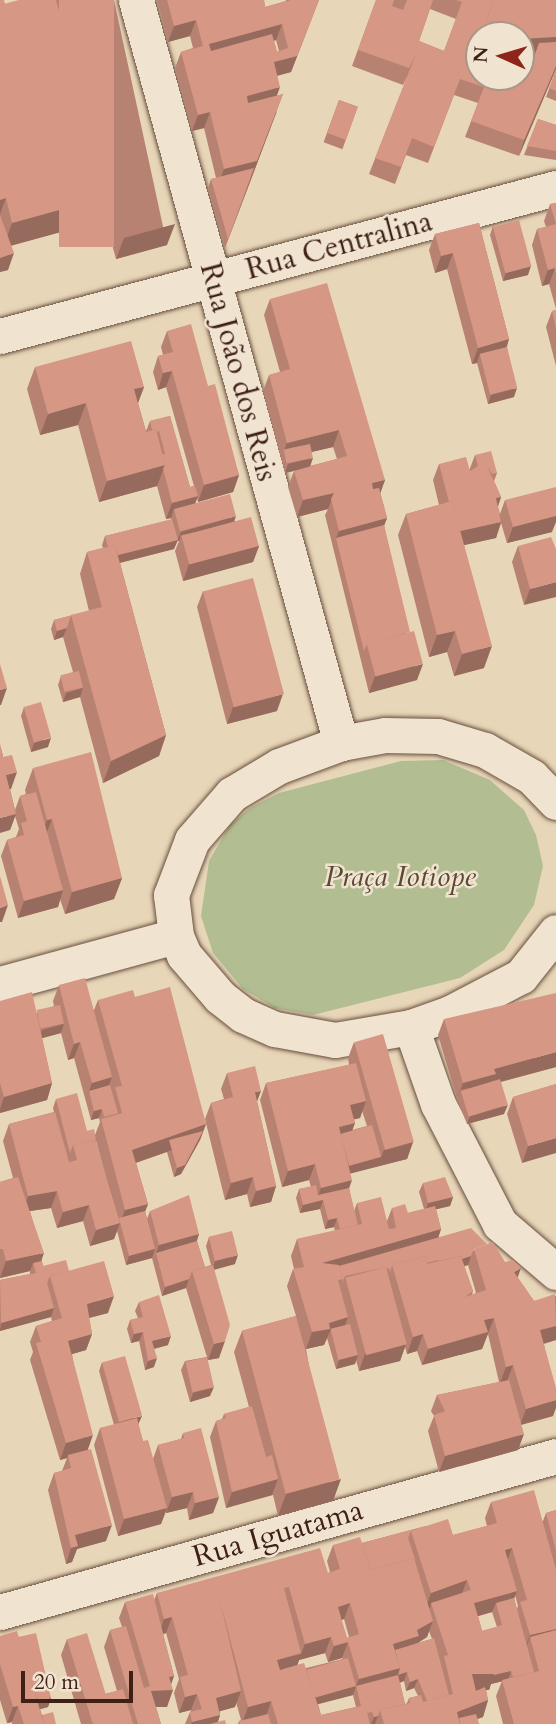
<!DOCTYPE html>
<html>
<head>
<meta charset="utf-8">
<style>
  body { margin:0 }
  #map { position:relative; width:556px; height:1724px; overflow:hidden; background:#e8d6b8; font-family:Cardo,serif }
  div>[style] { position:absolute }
  .green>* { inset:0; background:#b2be92 }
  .roads { filter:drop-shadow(0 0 2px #694e3e) drop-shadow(0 0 2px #694e3e) }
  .minor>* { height:35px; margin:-17.5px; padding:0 17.5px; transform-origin:17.5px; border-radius:17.5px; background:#f0e4d1 }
  .wall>* { inset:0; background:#b88272; transform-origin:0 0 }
  .shaded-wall>* { inset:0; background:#966a5c; transform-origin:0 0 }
  .building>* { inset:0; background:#d69784; transform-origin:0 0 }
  span { translate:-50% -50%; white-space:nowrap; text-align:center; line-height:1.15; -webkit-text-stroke:5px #f0e4d1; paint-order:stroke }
  .street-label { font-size:30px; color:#3f2015 }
  .park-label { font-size:30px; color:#5c4834; font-style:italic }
  .north { position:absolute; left:465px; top:21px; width:70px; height:70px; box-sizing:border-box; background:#f0e4d1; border:2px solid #a99686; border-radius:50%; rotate:274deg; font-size:19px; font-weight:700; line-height:28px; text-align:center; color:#3f2015 }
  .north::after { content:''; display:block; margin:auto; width:24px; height:32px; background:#8f2418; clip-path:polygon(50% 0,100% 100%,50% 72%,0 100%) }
  .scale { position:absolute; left:21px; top:1671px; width:112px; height:32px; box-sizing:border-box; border:4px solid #3f2015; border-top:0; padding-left:9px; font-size:21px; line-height:24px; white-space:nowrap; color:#3f2015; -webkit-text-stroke:5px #f0e4d1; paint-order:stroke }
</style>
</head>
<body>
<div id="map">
  <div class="green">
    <i style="clip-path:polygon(443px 760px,490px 780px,524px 810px,536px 835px,543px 866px,534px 905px,504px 950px,460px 978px,313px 1015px,275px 1008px,243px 989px,213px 953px,201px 916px,209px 861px,230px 825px,250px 808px,279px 793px,401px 761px)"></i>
  </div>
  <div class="roads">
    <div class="minor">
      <i style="left:136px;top:0;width:771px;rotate:74.58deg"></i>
      <i style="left:0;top:336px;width:575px;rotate:-14.91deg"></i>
      <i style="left:556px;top:802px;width:35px;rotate:-134deg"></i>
      <i style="left:532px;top:777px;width:54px;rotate:-150.1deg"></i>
      <i style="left:485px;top:750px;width:49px;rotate:-163.4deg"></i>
      <i style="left:438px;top:736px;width:53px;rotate:-178.9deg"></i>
      <i style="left:385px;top:735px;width:45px;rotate:169.7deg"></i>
      <i style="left:341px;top:743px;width:66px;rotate:159.6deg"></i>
      <i style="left:279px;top:766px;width:55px;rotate:149.2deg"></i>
      <i style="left:232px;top:794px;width:61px;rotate:131deg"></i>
      <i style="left:192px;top:840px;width:59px;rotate:110.9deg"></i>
      <i style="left:171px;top:895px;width:41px;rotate:83deg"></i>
      <i style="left:176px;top:936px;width:21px;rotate:67deg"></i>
      <i style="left:184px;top:955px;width:55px;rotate:49.4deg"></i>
      <i style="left:220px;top:997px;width:29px;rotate:38deg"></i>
      <i style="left:243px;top:1015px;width:35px;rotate:24deg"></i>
      <i style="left:275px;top:1029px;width:61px;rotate:10.4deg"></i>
      <i style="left:335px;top:1040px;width:77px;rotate:-9.7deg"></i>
      <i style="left:411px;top:1027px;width:41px;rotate:-19.7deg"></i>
      <i style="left:450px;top:1013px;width:80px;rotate:-27.5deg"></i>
      <i style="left:521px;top:976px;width:56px;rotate:-51.5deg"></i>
      <i style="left:0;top:984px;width:182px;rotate:-15.3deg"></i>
      <i style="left:411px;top:1027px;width:82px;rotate:70.7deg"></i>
      <i style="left:438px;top:1104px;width:135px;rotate:62.7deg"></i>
      <i style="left:500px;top:1224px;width:74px;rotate:40.6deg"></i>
      <i style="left:0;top:1612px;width:577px;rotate:-15.67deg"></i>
    </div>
  </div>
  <div class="wall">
    <i style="clip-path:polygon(0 0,5px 4px,56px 0,114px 0,167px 245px,116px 259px,104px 215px,101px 221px,11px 245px,8px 270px,0 272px)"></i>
    <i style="clip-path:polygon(evenodd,157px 0,264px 0,265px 7px,286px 1px,286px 0,319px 0,291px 72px,277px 76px,277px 96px,283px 94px,225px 248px,208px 188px,211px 179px,216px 178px,204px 128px,192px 131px,175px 68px,181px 52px,193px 48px,190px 36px,168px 42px,157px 0,276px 40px,279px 51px,277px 52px,274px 41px,276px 40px)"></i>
    <i style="clip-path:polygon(evenodd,376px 0,556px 0,556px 69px,519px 156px,465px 137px,478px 103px,454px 95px,428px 163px,406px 155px,395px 184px,369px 174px,408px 75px,403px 85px,352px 66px,376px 0,430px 9px,456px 19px,444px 51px,419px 41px,430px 9px,376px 0,521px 35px,521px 60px,533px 59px,531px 65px,479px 77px,521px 35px)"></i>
    <i style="clip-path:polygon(556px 70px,556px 101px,546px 97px)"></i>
    <i style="left:339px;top:100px;width:20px;height:45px;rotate:20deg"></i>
    <i style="clip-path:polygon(538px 119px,556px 125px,556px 160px,524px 155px)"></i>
    <i style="clip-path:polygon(556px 203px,556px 309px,549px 284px,542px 286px,532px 245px,537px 229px,546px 227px,544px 221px,550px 204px)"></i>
    <i style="clip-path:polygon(479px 223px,509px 339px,507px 347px,514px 397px,488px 404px,477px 363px,472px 364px,447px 269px,435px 273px,429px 250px,435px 234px)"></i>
    <i style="clip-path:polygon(493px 226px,528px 275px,503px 281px,490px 235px)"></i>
    <i style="clip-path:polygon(evenodd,270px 299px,385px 480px,380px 492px,387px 518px,384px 525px,417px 680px,369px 693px,325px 515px,328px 509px,297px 517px,288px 487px,294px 471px,285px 473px,263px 391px,269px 375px,280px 372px,264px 315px,270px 299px,333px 447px,337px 459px,310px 466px,311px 452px,333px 447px)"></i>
    <i style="clip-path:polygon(556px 310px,556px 366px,546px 327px,552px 311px)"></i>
    <i style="clip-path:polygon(167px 331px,208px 386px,239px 475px,233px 492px,198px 502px,197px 498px,195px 503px,235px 521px,259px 546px,253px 562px,183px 581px,175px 551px,179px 541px,177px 541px,174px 549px,120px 563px,166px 735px,159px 756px,103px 783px,80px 697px,63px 702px,58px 685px,61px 676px,73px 672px,63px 637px,54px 640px,51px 629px,54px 620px,89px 611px,80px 574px,87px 552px,103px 548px,102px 545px,105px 536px,171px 520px,171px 518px,166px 519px,157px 486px,99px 502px,78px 425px,40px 435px,27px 389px,35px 367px,144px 387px,138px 403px,146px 431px,150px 421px,170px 416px,190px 487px,194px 486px,166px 387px,158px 390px,153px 372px,158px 356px,163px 355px,161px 347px)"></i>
    <i style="clip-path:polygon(475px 455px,497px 473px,494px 481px,501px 497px,498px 507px,500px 514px,505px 500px,552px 532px,507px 543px,501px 523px,496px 538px,464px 545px,484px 668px,454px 676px,447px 652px,429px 657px,398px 535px,406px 514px,439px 505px,433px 480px,439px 464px,469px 471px)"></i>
    <i style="clip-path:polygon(518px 546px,556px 549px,524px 605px,512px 562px)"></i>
    <i style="clip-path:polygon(203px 591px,277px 711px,227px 724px,197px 607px)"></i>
    <i style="clip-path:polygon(24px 707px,48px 747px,31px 752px,21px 716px)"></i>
    <i style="clip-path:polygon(0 744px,11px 789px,10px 789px,15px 810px,20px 796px,26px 794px,25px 790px,33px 768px,122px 878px,114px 899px,65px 914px,60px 899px,58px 907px,18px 918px,1px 856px,7px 840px,16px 837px,19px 829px,15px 816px,10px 830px)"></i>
    <i style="clip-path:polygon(evenodd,59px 985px,94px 1010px,98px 1000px,135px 997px,206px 1124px,200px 1140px,181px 1174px,174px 1177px,167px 1152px,136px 1163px,148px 1204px,145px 1211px,147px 1219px,150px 1211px,199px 1234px,197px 1241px,205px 1267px,211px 1265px,206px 1246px,209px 1237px,235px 1264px,214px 1270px,219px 1358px,208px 1360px,210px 1396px,190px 1402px,181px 1370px,185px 1361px,207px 1357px,186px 1288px,162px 1296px,152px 1258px,126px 1265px,117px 1231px,114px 1239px,90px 1246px,83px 1221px,57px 1228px,51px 1208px,30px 1211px,43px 1266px,69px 1271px,108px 1313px,89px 1318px,92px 1334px,86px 1350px,72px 1354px,88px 1450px,106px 1541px,77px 1549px,72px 1562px,66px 1564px,48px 1490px,54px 1473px,62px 1471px,67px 1458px,60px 1460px,30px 1360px,33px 1352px,30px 1342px,36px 1326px,52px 1321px,51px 1317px,0 1331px,0 1280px,30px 1274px,30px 1271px,0 1278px,0 1182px,13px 1178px,3px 1141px,9px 1124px,54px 1112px,53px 1108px,56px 1099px,87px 1131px,95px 1135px,100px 1122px,99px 1118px,91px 1120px,74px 1058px,68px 1060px,61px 1033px,42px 1038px,52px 1083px,47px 1100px,0 1113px,0 1001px,37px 1013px,54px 1006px,53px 1001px,59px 985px,96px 1141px,108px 1184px,96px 1143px,96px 1141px)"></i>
    <i style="clip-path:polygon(444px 1019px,556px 1067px,501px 1082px,504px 1114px,467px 1124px,457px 1099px,438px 1035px)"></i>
    <i style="clip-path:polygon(evenodd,354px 1042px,413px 1142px,407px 1159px,350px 1173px,349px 1188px,354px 1211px,357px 1203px,387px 1221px,392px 1208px,408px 1213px,424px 1209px,419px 1192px,423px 1183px,453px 1197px,450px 1206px,436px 1209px,441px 1229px,438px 1237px,505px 1262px,518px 1278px,534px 1301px,556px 1296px,556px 1340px,544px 1344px,553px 1416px,521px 1425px,518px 1450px,439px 1472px,428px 1431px,434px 1416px,431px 1411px,437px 1395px,499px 1382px,488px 1334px,482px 1349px,422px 1365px,417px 1351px,407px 1354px,405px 1347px,400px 1361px,359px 1371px,356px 1360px,355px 1364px,336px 1369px,327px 1338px,324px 1345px,306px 1349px,333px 1501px,278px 1516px,273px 1495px,226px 1508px,210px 1437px,216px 1421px,222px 1419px,224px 1414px,249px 1407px,234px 1352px,242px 1331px,296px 1316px,287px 1286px,293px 1269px,294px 1269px,291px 1256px,297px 1239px,335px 1231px,334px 1227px,325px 1229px,320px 1209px,300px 1213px,296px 1198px,299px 1189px,311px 1187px,309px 1180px,282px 1187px,260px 1100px,266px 1083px,349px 1065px,348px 1058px,354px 1042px,362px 1111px,367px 1126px,352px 1130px,355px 1123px,354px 1119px,360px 1118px,362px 1111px,354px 1042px,468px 1265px,476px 1293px,472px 1295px,473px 1291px,464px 1266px,468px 1265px)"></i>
    <i style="clip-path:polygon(227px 1073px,257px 1101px,276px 1186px,271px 1202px,250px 1207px,247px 1194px,225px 1200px,205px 1119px,211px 1103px,224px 1099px,221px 1089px)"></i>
    <i style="clip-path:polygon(556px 1084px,522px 1163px,507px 1114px,513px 1097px)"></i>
    <i style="clip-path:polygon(139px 1302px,168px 1345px,154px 1349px,154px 1367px,145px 1370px,139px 1341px,131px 1343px,127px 1329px,130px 1320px,138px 1318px,135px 1311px)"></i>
    <i style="clip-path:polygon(102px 1362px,138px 1425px,143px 1441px,153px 1459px,158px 1445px,181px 1439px,183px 1433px,219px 1497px,213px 1513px,189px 1520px,187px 1508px,166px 1513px,166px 1511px,161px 1524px,118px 1536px,94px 1445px,100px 1428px,114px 1425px,99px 1371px)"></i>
    <i style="clip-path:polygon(evenodd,491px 1502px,543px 1521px,546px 1513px,556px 1510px,556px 1724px,503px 1724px,496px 1696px,502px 1681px,491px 1684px,489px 1690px,486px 1690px,488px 1700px,483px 1717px,477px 1719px,479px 1724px,238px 1724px,239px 1721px,241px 1720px,236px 1702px,235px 1707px,220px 1711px,220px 1715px,218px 1722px,226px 1724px,185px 1724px,190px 1712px,191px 1711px,191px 1710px,179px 1713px,174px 1693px,179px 1679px,166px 1633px,163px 1634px,174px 1676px,171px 1684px,167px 1707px,156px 1707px,161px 1724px,81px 1724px,61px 1655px,67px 1639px,105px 1694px,117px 1691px,104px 1647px,110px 1630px,122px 1627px,119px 1618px,125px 1602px,154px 1600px,157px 1593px,328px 1573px,330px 1572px,327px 1561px,333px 1545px,362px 1543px,426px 1526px,453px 1535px,487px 1526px,485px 1518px,491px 1502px,515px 1595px,518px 1606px,517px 1609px,514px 1598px,515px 1595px,491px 1502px,492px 1612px,497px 1627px,482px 1631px,478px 1616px,492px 1612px,491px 1502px,344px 1619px,349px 1637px,347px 1638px,341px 1620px,344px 1619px,491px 1502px,429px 1631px,432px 1639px,417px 1643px,427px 1637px,429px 1631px,491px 1502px,325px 1653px,328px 1662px,342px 1658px,343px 1659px,306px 1668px,297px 1665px,299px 1660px,325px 1653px,491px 1502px,404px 1681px,406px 1691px,414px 1688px,418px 1696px,409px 1698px,407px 1703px,405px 1704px,400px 1683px,404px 1681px,491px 1502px,353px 1695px,356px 1707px,321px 1715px,318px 1704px,353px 1695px)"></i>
    <i style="clip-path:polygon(0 1636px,18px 1637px,51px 1698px,48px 1707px,40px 1709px,42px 1715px,56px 1724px,12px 1724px,12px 1722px,7px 1723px,0 1700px)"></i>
  </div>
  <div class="shaded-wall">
    <i style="clip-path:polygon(319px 0,291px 72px,268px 78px,274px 62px,297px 56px)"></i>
    <i style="clip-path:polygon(196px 20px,190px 36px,168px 42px,174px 26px)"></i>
    <i style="clip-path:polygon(282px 24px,276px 40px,203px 60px,209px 44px)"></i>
    <i style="left:556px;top:37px;width:21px;height:35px;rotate:90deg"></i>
    <i style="clip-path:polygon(556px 66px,556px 69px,519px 156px,524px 140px)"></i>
    <i style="clip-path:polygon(280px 87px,274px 104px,241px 112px,247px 96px)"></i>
    <i style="clip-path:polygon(277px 111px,225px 248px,251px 177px,218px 185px,224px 169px)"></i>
    <i style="clip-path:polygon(210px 112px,204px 128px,192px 131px,198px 115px)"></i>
    <i style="clip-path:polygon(110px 196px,101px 221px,3px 248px,12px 223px)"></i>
    <i style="clip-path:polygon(6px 198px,0 214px,0 200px)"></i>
    <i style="clip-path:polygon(175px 224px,167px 245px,116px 259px,124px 238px)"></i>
    <i style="clip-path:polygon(14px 253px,8px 270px,0 272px,0 258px)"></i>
    <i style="clip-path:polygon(453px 253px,447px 269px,435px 273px,441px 256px)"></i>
    <i style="clip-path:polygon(531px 266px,528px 275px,503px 281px,506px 272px)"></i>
    <i style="clip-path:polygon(555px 268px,549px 284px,542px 286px,548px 270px)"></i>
    <i style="clip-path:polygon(509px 339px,503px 356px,480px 354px,477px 363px,472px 364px,478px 348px)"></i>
    <i style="clip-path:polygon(172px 371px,166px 387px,158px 390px,163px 373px)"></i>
    <i style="clip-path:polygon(144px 387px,136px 408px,134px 389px)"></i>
    <i style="clip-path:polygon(517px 388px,514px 397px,488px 404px,491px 395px)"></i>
    <i style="clip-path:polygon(86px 403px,78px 425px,40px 435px,48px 414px)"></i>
    <i style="clip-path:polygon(339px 430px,333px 447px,286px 458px,284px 450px,287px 443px)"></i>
    <i style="clip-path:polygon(313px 458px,310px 467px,285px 473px,288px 464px)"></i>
    <i style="clip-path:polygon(165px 465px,157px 486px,99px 502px,107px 481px)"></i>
    <i style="clip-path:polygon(239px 475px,233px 492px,198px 502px,204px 485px)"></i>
    <i style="clip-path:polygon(385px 480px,379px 497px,366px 500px,372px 483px)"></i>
    <i style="clip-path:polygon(334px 493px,328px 509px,297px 517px,303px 500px)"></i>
    <i style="clip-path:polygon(198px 496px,192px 512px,174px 509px,171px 518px,166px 519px,172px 503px)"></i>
    <i style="clip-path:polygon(501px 497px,495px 513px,496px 498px)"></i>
    <i style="clip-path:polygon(556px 504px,556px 522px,552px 532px,507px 543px,513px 527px)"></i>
    <i style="clip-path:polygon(236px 516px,233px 525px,181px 535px,179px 541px,177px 541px,181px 532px)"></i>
    <i style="clip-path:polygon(387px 518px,381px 534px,336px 538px,339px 531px)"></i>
    <i style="clip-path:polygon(501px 522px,496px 538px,451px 548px,457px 532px)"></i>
    <i style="clip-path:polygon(178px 540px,174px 549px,107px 566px,111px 557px)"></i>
    <i style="clip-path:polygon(259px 546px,253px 562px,183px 581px,189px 564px)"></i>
    <i style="clip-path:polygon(556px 582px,556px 597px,524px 605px,530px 589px)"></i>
    <i style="clip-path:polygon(67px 628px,63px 637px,54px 640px,57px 631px)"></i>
    <i style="clip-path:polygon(455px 631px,447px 652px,429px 657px,437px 635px)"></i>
    <i style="clip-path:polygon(492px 646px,484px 668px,454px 676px,462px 654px)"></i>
    <i style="clip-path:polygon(423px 664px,417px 680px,369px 693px,375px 676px)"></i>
    <i style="clip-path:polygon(7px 688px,1px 705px,0 705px,0 690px)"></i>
    <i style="clip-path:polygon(83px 688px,80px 697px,63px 702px,66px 693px)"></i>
    <i style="clip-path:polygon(283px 694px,277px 711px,227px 724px,233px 707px)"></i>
    <i style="clip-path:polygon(166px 735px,159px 756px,103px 783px,111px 761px)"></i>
    <i style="clip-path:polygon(51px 738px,48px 747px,31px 752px,34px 743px)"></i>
    <i style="clip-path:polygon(17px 772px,11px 789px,1px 791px,6px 775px)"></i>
    <i style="clip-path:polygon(16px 814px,10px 830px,0 833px,0 818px)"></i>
    <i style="clip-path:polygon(52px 819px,44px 840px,39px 842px,47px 820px)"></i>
    <i style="clip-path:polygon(122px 878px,114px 899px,65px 914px,72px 892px)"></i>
    <i style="clip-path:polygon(63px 890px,58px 907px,18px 918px,24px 901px)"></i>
    <i style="clip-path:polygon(8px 905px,2px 922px,0 922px,0 908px)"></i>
    <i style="clip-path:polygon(64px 1024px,61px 1033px,39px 1039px,42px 1030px)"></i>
    <i style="clip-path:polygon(80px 1042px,74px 1058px,68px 1060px,74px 1044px)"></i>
    <i style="clip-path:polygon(556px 1052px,556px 1067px,492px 1084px,460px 1090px,457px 1099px,463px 1083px,494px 1069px)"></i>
    <i style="clip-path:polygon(112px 1077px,106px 1094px,89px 1091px,86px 1100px,92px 1083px)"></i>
    <i style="clip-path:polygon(52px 1083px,47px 1100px,0 1113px,0 1109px,4px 1097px)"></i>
    <i style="clip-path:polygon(261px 1091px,255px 1107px,255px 1092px)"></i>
    <i style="clip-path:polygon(366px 1101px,360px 1118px,344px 1122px,350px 1105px)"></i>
    <i style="clip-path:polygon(508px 1105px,504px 1114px,467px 1124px,470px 1115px)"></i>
    <i style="clip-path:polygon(102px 1109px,99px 1118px,91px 1120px,94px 1111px)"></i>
    <i style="clip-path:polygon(355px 1123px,349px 1139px,338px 1142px,339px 1127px)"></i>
    <i style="clip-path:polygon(206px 1124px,200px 1140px,181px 1174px,174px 1177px,177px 1168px,198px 1141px,126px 1166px,132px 1150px)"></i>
    <i style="clip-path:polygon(556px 1138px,556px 1153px,522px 1163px,528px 1146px)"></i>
    <i style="clip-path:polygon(413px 1142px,407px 1159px,341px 1176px,344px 1167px,381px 1157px,384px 1150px)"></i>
    <i style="clip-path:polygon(315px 1164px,309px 1180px,282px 1187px,288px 1171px)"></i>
    <i style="clip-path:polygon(253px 1177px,247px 1194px,225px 1200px,231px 1183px)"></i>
    <i style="clip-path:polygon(352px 1180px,346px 1197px,323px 1200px,320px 1209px,300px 1213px,303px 1205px,316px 1201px,321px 1188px)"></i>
    <i style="clip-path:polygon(276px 1186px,271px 1202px,250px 1207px,256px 1191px)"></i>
    <i style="clip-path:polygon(57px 1191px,51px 1208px,23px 1212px,28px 1196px)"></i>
    <i style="clip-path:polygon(453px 1197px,450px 1206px,425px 1212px,428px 1203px)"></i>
    <i style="clip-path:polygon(148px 1204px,142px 1220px,120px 1223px,125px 1210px)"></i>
    <i style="clip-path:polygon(89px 1205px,83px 1221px,57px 1228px,63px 1212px)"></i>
    <i style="clip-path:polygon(337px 1218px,334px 1227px,325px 1229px,328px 1220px)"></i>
    <i style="clip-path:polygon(120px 1223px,114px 1239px,90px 1246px,96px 1230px)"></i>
    <i style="clip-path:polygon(441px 1229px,436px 1245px,340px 1273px,322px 1263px)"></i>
    <i style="clip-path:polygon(199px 1234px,193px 1250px,156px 1253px,159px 1245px)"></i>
    <i style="clip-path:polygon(155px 1249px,152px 1258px,126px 1265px,129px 1256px)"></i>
    <i style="clip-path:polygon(44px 1253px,38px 1270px,33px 1263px,30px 1271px,0 1278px,6px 1261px)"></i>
    <i style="clip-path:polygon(238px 1255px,235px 1264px,212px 1270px,215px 1261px)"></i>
    <i style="clip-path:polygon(471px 1256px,468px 1265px,450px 1271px,439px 1264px)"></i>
    <i style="clip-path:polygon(521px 1268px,515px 1285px,514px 1272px)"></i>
    <i style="clip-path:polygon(189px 1279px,186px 1288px,162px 1296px,165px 1287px)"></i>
    <i style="clip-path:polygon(114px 1296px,108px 1313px,81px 1320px,87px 1304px)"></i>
    <i style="clip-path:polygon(54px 1308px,51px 1317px,0 1331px,1px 1323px)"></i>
    <i style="clip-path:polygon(348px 1317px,342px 1334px,331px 1329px,324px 1345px,306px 1349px,312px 1332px,329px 1323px)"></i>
    <i style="clip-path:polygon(494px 1318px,482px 1349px,422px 1365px,428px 1349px,484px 1320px)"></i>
    <i style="clip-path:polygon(556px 1326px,556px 1340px,534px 1346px,540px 1330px)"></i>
    <i style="clip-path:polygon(143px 1332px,139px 1341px,131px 1343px,134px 1334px)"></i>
    <i style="clip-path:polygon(92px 1334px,86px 1350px,62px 1357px,68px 1341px)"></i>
    <i style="clip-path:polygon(423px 1334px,417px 1351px,407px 1354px,413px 1337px)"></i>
    <i style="clip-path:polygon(171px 1336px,168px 1345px,149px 1350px,152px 1341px)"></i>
    <i style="clip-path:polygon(225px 1341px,219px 1358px,208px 1360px,214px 1344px)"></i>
    <i style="clip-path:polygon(406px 1344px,400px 1361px,359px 1371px,365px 1354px)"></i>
    <i style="clip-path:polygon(358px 1355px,355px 1364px,336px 1369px,339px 1360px)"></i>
    <i style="clip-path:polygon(157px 1358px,154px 1367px,145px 1370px,148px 1361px)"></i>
    <i style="clip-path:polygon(513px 1365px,507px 1381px,500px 1383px,506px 1367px)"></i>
    <i style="clip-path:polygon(214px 1387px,210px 1396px,190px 1402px,193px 1393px)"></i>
    <i style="clip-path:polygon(556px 1400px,556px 1408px,553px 1416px,520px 1425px,526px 1409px)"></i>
    <i style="clip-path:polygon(142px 1416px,138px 1425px,116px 1431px,119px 1422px)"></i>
    <i style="clip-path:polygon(524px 1434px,518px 1450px,439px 1472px,445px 1456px)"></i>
    <i style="clip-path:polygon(93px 1435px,87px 1452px,68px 1455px,67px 1458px,60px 1460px,66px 1443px)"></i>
    <i style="clip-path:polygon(278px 1479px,272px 1495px,226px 1508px,232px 1492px)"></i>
    <i style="clip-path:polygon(341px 1479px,333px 1501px,278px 1516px,286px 1494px)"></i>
    <i style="clip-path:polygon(193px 1492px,187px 1508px,166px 1513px,172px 1497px)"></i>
    <i style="clip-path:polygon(219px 1497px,213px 1513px,189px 1520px,195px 1503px)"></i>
    <i style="clip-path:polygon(167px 1508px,161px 1524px,118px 1536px,124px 1519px)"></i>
    <i style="clip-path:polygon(112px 1525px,106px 1541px,77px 1549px,72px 1562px,66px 1564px,75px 1535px)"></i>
    <i style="clip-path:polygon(512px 1548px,506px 1564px,505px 1550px)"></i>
    <i style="clip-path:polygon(467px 1580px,461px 1596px,431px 1603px,430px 1608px,425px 1610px,431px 1593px)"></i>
    <i style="clip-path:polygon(517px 1591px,511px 1607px,496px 1603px,492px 1612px,468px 1619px,474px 1603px)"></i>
    <i style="clip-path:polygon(350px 1603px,344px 1619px,332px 1623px,338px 1607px)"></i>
    <i style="clip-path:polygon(172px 1617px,166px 1633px,158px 1636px,164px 1619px)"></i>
    <i style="clip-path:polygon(433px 1621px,427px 1637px,393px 1659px,393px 1644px)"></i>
    <i style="clip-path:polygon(556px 1629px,556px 1643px,530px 1637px,525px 1651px,524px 1651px,530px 1635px)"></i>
    <i style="clip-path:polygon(331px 1637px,325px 1653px,299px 1660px,296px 1670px,271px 1677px,277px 1660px,301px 1654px,305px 1644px)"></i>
    <i style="clip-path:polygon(348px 1642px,342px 1658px,328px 1662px,334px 1646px)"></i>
    <i style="clip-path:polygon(400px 1668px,407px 1672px,404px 1681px,358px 1694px,356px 1686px,359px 1679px)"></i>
    <i style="clip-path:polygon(511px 1671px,508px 1680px,491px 1684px,489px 1690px,466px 1691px,472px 1674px)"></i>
    <i style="clip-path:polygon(174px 1676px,169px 1690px,173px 1690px,167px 1707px,145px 1707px,151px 1691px,169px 1677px)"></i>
    <i style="clip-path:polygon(418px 1679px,414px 1688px,406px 1691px,410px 1682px)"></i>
    <i style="clip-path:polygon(356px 1686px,353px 1695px,307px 1707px,310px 1698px)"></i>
    <i style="clip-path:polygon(241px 1691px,235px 1707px,210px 1714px,216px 1698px)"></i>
    <i style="clip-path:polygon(197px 1694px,191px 1710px,179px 1713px,185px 1697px)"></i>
    <i style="clip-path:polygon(51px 1698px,48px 1707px,30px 1712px,33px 1703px)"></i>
    <i style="clip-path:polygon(488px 1700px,483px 1717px,463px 1724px,456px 1724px,457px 1712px)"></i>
    <i style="clip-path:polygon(271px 1701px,266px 1717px,242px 1723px,248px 1707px)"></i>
    <i style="clip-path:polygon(18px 1706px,12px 1722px,7px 1723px,13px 1707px)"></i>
    <i style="clip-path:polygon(220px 1715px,217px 1724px,191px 1724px,192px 1722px)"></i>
    <i style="clip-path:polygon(378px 1716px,375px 1724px,371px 1724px,374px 1717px)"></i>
  </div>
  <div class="building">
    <i style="clip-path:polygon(0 0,4px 0,5px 4px,0 5px)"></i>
    <i style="clip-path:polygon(19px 0,56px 0,110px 196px,12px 223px,6px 198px,0 200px,0 5px)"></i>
    <i style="left:59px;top:0;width:55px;height:247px"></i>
    <i style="clip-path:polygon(evenodd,167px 0,264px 0,265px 7px,291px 0,319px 0,297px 56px,274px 62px,280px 87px,247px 96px,248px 103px,283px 94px,257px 161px,224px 169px,210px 112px,198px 115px,181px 52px,203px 46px,196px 20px,174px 26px,167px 0,282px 24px,288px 48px,277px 52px,272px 34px,211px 51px,209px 44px,282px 24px)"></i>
    <i style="clip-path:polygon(376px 0,394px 0,392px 6px,403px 10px,407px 0,433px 0,419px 41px,444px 51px,462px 2px,456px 0,494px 0,481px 35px,479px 35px,479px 40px,477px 46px,479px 46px,479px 77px,521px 77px,521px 62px,531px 65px,539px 43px,556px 42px,556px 66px,524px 140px,471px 121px,484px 87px,460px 79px,434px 147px,412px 138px,401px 167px,375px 158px,416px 54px,409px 68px,358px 50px)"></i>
    <i style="clip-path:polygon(494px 0,556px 0,556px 37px,521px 39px,521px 35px,481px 35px)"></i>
    <i style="clip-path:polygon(556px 70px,556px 91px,549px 88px)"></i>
    <i style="left:339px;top:100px;width:20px;height:35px;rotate:20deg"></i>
    <i style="clip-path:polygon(538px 119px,556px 125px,556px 151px,527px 146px)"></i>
    <i style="clip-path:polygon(254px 168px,228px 239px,211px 179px)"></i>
    <i style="clip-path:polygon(556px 203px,556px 273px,555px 268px,548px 270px,537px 229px,556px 224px,550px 204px)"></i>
    <i style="clip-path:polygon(0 215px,14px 253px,0 258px)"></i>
    <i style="left:519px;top:220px;width:48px;height:27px;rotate:75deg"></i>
    <i style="clip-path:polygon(479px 223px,509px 339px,478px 348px,453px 253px,441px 256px,435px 234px)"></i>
    <i style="clip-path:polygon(327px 283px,385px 480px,372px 483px,373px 489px,379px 488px,387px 518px,339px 531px,331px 499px,334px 493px,303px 500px,294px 471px,347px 456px,339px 430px,287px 443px,269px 375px,290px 369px,270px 299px)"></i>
    <i style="clip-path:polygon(556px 310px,556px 328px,552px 311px)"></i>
    <i style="clip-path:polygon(191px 324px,208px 386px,215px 384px,239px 475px,204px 485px,172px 371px,163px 373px,158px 356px,173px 352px,167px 331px)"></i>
    <i style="clip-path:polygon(131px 341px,144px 387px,134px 389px,146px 432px,156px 429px,165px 465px,107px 481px,86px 403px,48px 414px,35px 367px)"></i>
    <i style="left:507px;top:347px;width:42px;height:28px;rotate:76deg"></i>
    <i style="clip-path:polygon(170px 416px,190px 487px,195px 486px,198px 496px,172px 503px,163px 469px,165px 465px,162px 454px,165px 454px,159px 431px,156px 432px,156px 429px,152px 430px,150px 421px)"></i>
    <i style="left:310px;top:444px;width:14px;height:27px;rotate:78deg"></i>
    <i style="clip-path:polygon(491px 451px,497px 473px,492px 474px,487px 466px,501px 497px,496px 498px,501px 522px,460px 531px,452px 501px,449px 502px,439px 464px,466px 457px,470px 471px,478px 466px,475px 455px)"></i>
    <i style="clip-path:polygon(556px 487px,556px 516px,513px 527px,505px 500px)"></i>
    <i style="left:230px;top:494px;width:23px;height:58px;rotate:75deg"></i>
    <i style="clip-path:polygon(452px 501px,492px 646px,462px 654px,455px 631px,437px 635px,406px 514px)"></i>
    <i style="left:251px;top:517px;width:30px;height:72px;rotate:75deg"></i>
    <i style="clip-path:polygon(172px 519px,178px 540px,118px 555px,115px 545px,108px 547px,105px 536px)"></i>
    <i style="clip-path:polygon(384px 525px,410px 632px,367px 644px,364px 651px,336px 538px)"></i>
    <i style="clip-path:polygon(551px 537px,556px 549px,556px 582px,530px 589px,518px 546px)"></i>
    <i style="clip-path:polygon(115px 545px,166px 735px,111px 761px,71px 615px,102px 607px,87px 552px)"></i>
    <i style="left:253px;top:578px;width:120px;height:52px;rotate:75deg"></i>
    <i style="clip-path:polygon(76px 614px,71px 615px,67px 628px,57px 631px,54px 620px)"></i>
    <i style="left:414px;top:631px;width:34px;height:49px;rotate:75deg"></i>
    <i style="clip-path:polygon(0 664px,7px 688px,0 690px)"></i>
    <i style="left:79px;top:671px;width:17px;height:19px;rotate:77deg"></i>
    <i style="left:41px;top:702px;width:37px;height:18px;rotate:74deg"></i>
    <i style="clip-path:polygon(0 744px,3px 757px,12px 755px,17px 772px,6px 775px,16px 814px,0 818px)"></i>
    <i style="clip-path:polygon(91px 752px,122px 878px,72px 892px,52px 819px,47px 820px,33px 768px)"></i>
    <i style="clip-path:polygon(36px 792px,63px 890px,24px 901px,7px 840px,24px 835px,21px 823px,27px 821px,20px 796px)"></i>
    <i style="clip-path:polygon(0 876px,8px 905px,0 908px)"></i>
    <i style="clip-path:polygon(85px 978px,112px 1077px,92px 1083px,80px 1042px,74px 1044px,59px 985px)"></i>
    <i style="clip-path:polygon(170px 987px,206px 1124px,132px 1150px,148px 1204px,125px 1210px,101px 1119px,122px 1113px,115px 1087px,122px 1086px,98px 1000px,133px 990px,135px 997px)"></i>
    <i style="clip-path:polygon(32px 992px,52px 1083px,4px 1097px,0 1083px,0 1001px)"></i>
    <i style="clip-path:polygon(556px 993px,556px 1052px,494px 1069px,496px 1074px,463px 1083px,444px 1019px)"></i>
    <i style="left:60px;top:1005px;width:19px;height:24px;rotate:78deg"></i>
    <i style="left:383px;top:1034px;width:112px;height:30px;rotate:74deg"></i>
    <i style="clip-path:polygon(356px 1063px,366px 1101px,350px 1105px,355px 1123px,339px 1127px,352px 1180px,321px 1188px,315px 1164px,288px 1171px,266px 1083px)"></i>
    <i style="clip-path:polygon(255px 1066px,261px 1091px,255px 1092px,276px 1186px,256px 1191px,253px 1177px,231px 1183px,211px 1103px,233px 1097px,227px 1073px)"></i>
    <i style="left:500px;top:1079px;width:27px;height:41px;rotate:73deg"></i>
    <i style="clip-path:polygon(556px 1084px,556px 1138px,528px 1146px,513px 1097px)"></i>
    <i style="clip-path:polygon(110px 1085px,118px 1113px,104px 1117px,102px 1109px,94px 1111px,89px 1091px)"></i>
    <i style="clip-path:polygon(77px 1093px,87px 1131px,94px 1129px,96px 1141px,96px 1142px,95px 1140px,73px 1145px,70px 1153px,56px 1099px)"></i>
    <i style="clip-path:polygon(55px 1112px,69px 1162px,77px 1160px,73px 1145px,95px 1140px,120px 1223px,96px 1230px,89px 1205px,63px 1212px,57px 1191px,28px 1196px,9px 1124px)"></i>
    <i style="left:372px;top:1125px;width:33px;height:33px;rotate:74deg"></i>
    <i style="clip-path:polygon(203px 1131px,185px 1165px,177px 1168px,169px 1140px)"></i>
    <i style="clip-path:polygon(18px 1177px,44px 1253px,6px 1261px,3px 1249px,0 1249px,0 1182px)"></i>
    <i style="clip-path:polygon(445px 1177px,453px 1197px,428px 1203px,423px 1183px)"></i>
    <i style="clip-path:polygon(316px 1185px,318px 1195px,349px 1188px,358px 1225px,340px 1229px,337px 1218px,328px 1220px,323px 1200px,303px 1205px,299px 1189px)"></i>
    <i style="clip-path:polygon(189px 1195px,199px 1234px,159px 1245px,150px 1211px)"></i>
    <i style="clip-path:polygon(381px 1197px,389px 1229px,396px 1228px,392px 1208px,405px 1204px,408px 1213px,435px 1206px,441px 1229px,322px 1263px,339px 1265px,343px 1279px,338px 1280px,348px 1317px,329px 1323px,330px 1329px,312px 1332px,293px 1269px,304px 1267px,297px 1239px,362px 1224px,357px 1203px)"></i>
    <i style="left:145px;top:1211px;width:39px;height:27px;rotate:75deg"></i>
    <i style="clip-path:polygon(471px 1228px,487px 1244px,474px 1249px,471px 1256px,462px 1259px,461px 1256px,438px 1261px,438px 1260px,427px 1263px,425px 1256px,392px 1265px,390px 1273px,389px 1268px,386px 1269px,386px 1267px,345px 1276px,342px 1284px,343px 1279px,339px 1266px)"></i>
    <i style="left:232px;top:1231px;width:25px;height:24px;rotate:76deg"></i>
    <i style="clip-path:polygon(197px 1241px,205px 1267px,192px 1271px,189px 1279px,165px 1287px,156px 1253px)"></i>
    <i style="clip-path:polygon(493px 1242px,505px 1262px,513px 1260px,521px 1268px,514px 1272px,534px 1301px,555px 1294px,556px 1326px,540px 1330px,556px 1388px,556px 1400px,526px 1409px,513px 1365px,506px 1367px,494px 1318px,484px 1320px,488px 1332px,428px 1349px,423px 1334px,413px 1337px,392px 1265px,425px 1256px,427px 1264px,461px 1256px,473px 1291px,465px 1297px,486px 1290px,474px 1249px)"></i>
    <i style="clip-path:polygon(66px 1260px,69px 1271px,50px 1276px,47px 1283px,54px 1308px,1px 1323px,0 1280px,36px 1273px,33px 1263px,42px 1261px,43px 1266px)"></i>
    <i style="clip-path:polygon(104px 1261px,114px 1296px,87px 1304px,92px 1334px,68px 1341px,93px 1435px,66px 1443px,36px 1343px,41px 1342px,36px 1326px,62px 1318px,50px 1276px)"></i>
    <i style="clip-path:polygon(213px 1265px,230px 1325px,225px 1341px,214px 1344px,192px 1271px)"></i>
    <i style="left:386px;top:1267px;width:80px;height:42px;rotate:75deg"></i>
    <i style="clip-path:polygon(159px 1295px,171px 1336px,152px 1341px,157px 1358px,148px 1361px,143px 1332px,134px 1334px,130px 1320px,143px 1317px,139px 1302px)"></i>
    <i style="left:296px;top:1316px;width:169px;height:56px;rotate:75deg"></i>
    <i style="left:350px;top:1324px;width:32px;height:20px;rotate:76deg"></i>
    <i style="left:125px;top:1356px;width:62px;height:24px;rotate:74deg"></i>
    <i style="left:207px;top:1357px;width:31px;height:22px;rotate:77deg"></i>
    <i style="clip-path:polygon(509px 1380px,524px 1434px,445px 1456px,434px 1415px,445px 1411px,437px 1395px)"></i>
    <i style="clip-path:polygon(252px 1406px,266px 1457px,272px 1455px,278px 1479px,232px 1492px,216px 1421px,226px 1418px,224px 1414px)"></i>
    <i style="clip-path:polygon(137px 1418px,143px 1441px,148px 1440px,167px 1508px,124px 1519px,100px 1428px)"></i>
    <i style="clip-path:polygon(201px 1428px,219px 1497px,195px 1503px,193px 1492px,172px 1497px,158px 1445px,184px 1438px,183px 1433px)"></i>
    <i style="clip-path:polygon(91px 1449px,112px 1525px,75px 1535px,78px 1546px,71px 1548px,54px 1473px,71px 1468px,68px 1455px)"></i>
    <i style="clip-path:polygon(534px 1490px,556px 1570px,556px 1629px,530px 1635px,520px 1602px,527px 1600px,512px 1548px,505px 1550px,517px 1591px,474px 1603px,495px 1674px,472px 1674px,476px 1691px,485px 1687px,488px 1700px,457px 1712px,460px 1724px,384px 1724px,380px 1710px,410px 1703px,409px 1698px,421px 1695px,423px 1702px,453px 1694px,444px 1656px,448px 1655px,431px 1603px,471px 1590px,467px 1580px,431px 1593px,411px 1531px,448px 1519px,453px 1535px,497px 1523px,491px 1502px)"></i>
    <i style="clip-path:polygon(556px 1510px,556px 1551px,546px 1513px)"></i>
    <i style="clip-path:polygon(426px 1526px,411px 1531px,408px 1538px,416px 1562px,414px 1558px,371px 1570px,362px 1543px)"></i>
    <i style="clip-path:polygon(evenodd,360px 1537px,371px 1570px,414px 1558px,433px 1621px,417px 1630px,419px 1636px,393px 1644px,400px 1668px,359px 1679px,348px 1642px,334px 1646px,331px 1637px,305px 1644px,289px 1587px,284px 1588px,301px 1653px,277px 1660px,280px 1670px,304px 1663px,321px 1715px,365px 1705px,370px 1724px,278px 1724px,271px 1701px,248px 1707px,220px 1601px,241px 1691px,216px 1698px,220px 1715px,192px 1722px,190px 1712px,202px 1709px,197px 1694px,185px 1697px,180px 1677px,188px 1675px,172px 1617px,164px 1619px,157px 1593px,320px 1548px,328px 1573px,340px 1569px,333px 1545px,360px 1537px,350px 1603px,359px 1634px,347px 1638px,338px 1607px,350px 1603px)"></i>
    <i style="clip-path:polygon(153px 1594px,174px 1676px,169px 1677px,173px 1690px,151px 1691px,161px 1724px,138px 1724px,110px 1630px,126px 1626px,144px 1688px,150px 1686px,125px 1602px)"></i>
    <i style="clip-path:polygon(514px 1598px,534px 1672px,513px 1677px,511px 1671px,494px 1675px,482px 1631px,502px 1625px,496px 1603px)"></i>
    <i style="clip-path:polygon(556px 1630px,556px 1724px,514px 1724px,502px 1680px,539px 1671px,530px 1637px)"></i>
    <i style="clip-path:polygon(17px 1631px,44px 1724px,24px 1724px,18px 1706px,13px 1707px,0 1664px,0 1636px)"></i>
    <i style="clip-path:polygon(36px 1633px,51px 1698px,38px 1702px,18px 1637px)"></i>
    <i style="left:87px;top:1633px;width:95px;height:21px;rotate:73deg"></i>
    <i style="clip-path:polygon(434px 1638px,449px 1695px,427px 1701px,418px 1679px,410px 1682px,407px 1672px,398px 1675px,400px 1668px,395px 1650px)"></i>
    <i style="left:348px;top:1658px;width:29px;height:43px;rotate:74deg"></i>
    <i style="clip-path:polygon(398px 1675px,405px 1704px,380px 1710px,378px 1716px,374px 1717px,372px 1712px,367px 1713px,365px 1705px,361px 1706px,356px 1686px)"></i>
    <i style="clip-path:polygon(123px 1689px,133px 1724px,114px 1724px,105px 1694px)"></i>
    <i style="clip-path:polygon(53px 1712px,56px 1724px,44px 1724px,42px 1715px)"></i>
    <i style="clip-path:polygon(268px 1714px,271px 1724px,240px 1724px,239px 1721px)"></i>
    <i style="clip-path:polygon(476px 1714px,479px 1724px,460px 1724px,459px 1718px)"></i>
    <i style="clip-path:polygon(225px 1720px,226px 1724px,210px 1724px)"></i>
  </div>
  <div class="street-label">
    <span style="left:339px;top:246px;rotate:-15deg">Rua Centralina</span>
    <span style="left:238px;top:372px;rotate:75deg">Rua João dos Reis</span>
    <span style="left:278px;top:1534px;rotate:-16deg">Rua Iguatama</span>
  </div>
  <div class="park-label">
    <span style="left:400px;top:877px">Praça Iotiope</span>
  </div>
  <div class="north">N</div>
  <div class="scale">20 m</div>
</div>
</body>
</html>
